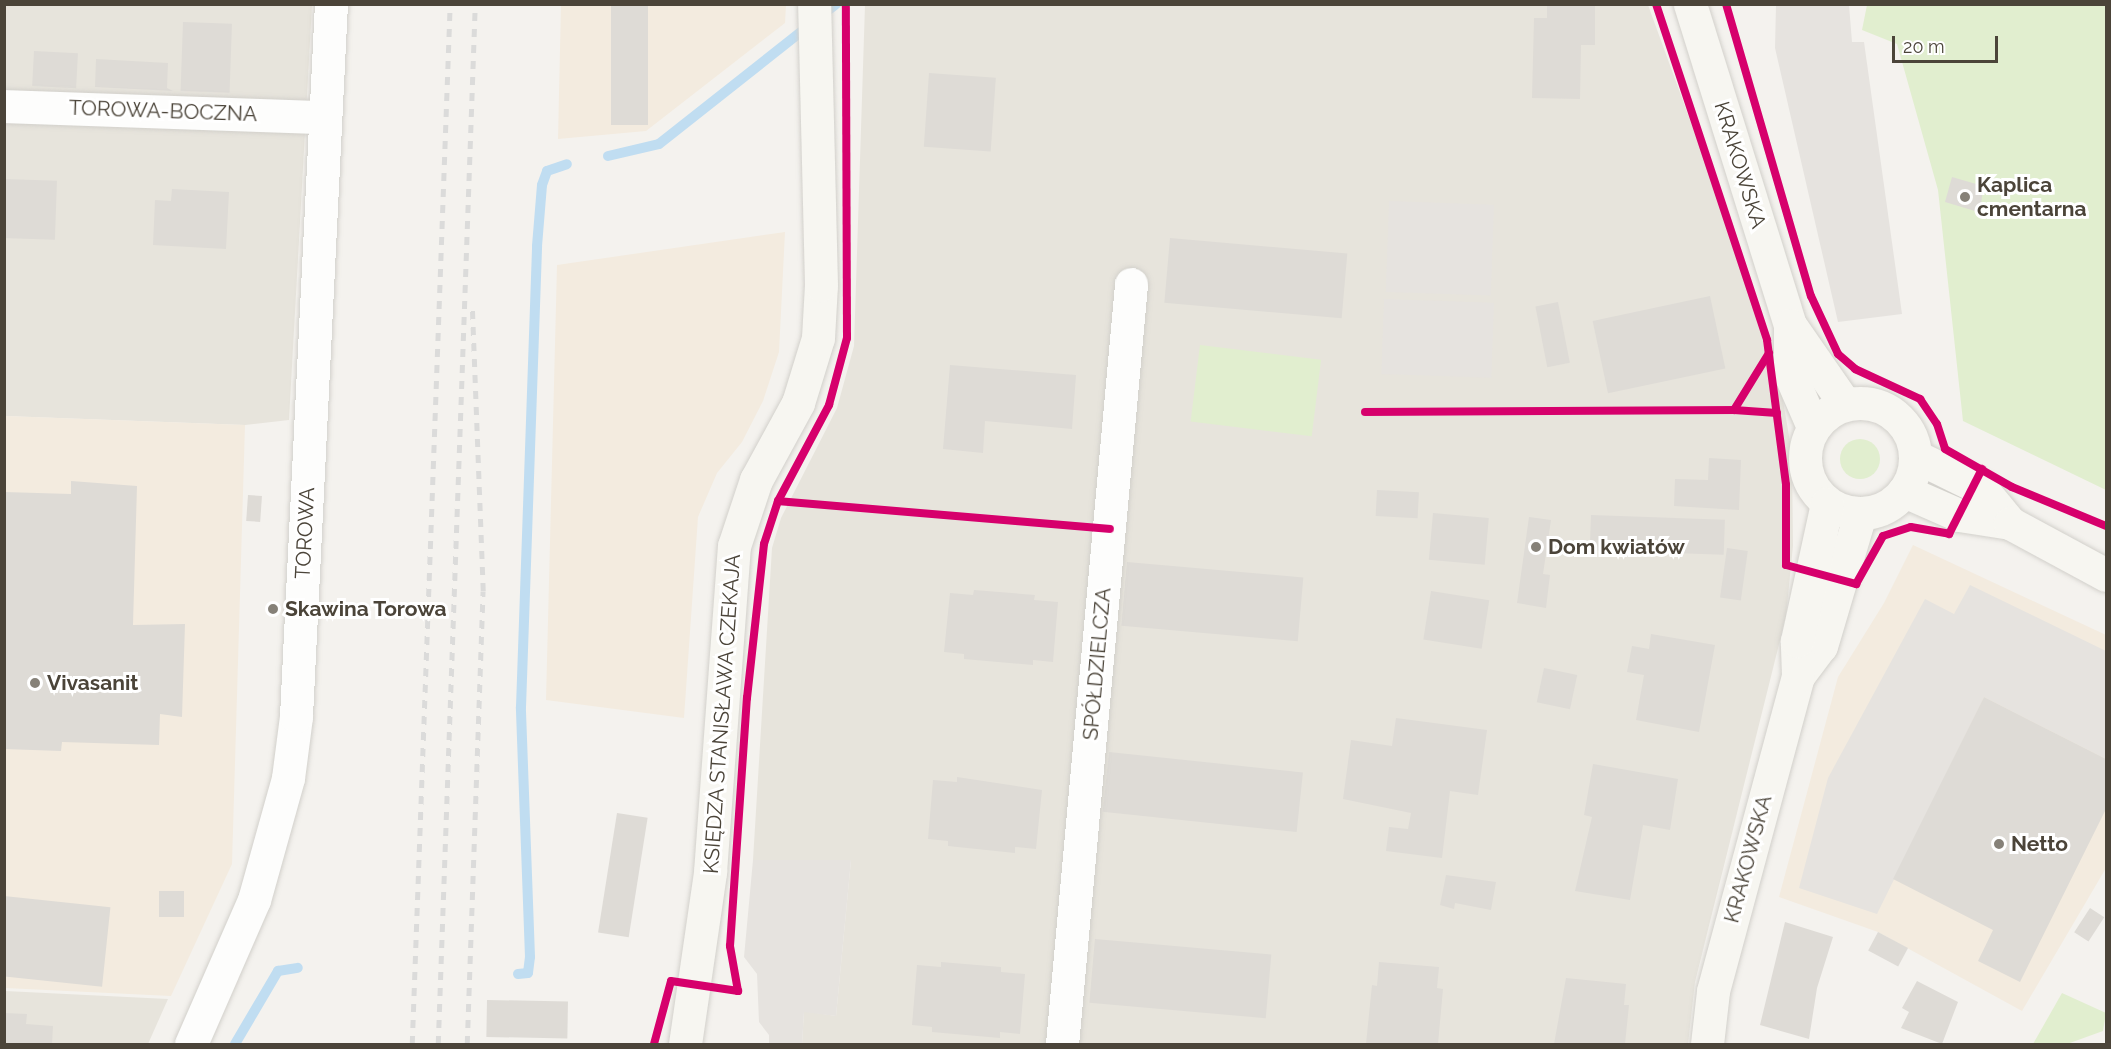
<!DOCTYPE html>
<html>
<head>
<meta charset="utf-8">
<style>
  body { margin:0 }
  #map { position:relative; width:2111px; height:1049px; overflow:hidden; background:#f4f2ee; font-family:Raleway,sans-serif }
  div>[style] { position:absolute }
  .residential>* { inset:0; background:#e7e4dc }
  .commercial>* { inset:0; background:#f3ebdf }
  .green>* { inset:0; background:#e1eecf; transform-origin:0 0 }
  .round { border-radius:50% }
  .parking>* { inset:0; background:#e6e3df; transform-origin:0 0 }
  .stream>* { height:10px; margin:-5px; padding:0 5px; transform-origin:5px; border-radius:5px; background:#c0ddf1 }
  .building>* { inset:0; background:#dedbd6; transform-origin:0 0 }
  .roads { filter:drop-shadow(0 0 2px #d2d0cb) drop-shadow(0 0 2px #d2d0cb) }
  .street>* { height:33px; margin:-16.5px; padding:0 16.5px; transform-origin:16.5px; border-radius:16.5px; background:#fdfdfc }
  .secondary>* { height:33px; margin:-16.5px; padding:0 16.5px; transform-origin:16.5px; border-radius:16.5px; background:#f7f6f1 }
  .secondary>.ring { margin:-16.5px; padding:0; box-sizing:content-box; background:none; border:33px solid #f7f6f1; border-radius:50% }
  .rail>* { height:4.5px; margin-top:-2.25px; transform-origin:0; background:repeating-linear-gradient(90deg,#dbdbda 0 8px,transparent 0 16px) }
  .cycleway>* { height:8px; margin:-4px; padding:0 4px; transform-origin:4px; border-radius:4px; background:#d6006c }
  .dots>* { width:16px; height:16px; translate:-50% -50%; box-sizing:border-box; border:3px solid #fff; border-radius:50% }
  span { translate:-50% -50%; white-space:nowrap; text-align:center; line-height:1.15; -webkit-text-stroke:6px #fff; paint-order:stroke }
  .street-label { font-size:21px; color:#4b4439 }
  .poi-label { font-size:21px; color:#4b4439; font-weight:700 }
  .left { translate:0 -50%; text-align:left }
  .frame { position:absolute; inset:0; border:6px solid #4b4439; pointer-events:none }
  .scale { position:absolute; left:1892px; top:36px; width:106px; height:27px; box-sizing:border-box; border:3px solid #4b4439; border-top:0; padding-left:8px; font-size:18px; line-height:21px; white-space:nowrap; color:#4b4439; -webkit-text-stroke:4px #fff; paint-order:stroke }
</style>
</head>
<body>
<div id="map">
  <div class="residential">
    <i style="clip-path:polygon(5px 5px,312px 5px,289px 420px,245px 425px,5px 416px)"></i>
    <i style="clip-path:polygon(865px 5px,1648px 5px,1775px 353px,1792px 454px,1793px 546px,1786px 616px,1695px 982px,1688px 1044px,802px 1044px,804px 1011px,836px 1016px,851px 860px,753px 860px,772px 548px,781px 518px,837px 408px,854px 346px)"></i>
    <i style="clip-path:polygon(5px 991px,168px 999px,148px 1044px,5px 1044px)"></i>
  </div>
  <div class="commercial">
    <i style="clip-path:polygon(561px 5px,786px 5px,785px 23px,646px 131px,558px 139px)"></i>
    <i style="clip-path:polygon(785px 232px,779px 352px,763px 401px,742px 442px,717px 473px,698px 517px,684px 718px,546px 700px,557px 265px)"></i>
    <i style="clip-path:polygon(5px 416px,245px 425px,232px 864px,171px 996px,5px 988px)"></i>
    <i style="clip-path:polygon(1913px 545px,2106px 635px,2106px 868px,2022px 1011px,1878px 932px,1779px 897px,1838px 677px,1884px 603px)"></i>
  </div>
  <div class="green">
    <i style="clip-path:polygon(1867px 5px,2106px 5px,2106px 490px,1963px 421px,1938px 190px,1897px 44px,1862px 30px)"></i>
    <i style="left:1200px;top:345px;width:122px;height:77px;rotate:7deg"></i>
    <i class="round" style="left:1840px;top:439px;width:40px;height:40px"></i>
    <i style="clip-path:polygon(2062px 993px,2106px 1013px,2103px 1031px,2067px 1044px,2033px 1044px)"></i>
  </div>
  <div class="parking">
    <i style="clip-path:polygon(1776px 5px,1849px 5px,1852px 42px,1864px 42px,1902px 314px,1838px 322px,1775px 48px)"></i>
    <i style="left:1389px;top:201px;width:105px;height:91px;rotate:2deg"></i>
    <i style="left:1384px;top:299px;width:110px;height:75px;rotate:2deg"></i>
    <i style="clip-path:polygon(1970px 585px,2106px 651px,2106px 759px,1984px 697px,1877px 914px,1799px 888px,1828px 778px,1925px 599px,1954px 614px)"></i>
    <i style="clip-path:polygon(753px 860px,851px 860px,836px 1016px,804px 1012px,802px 1044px,769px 1044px,769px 1035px,759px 1022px,757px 974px,744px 957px)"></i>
  </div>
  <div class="stream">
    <i style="left:608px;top:156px;width:52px;rotate:-13.2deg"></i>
    <i style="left:659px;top:144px;width:226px;rotate:-38.3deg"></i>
    <i style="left:518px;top:974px;width:10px;rotate:-6deg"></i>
    <i style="left:528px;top:973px;width:16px;rotate:-83deg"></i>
    <i style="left:530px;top:957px;width:250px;rotate:-92.1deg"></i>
    <i style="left:521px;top:707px;width:461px;rotate:-88deg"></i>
    <i style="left:537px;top:246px;width:61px;rotate:-85.3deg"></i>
    <i style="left:542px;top:185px;width:15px;rotate:-70deg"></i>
    <i style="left:547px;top:171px;width:21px;rotate:-19deg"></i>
    <i style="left:235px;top:1044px;width:85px;rotate:-59.5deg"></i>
    <i style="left:278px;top:971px;width:20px;rotate:-9deg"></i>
  </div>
  <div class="building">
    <i style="left:611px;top:4px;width:37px;height:121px"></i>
    <i style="clip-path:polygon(1547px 4px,1595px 4px,1595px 45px,1581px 45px,1580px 99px,1532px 98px,1534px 18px,1547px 18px)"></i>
    <i style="left:183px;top:22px;width:49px;height:69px;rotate:2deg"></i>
    <i style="left:34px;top:51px;width:44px;height:35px;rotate:3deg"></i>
    <i style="clip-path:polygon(96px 59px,168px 63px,167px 88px,173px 91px,95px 87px)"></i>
    <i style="left:929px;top:73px;width:67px;height:74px;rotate:4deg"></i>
    <i style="clip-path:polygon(1952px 177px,1983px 186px,1981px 206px,1975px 211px,1945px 202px)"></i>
    <i style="left:4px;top:179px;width:53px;height:59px;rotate:2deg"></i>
    <i style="clip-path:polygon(172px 189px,229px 192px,226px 249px,153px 245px,155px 200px,171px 201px)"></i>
    <i style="left:1170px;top:238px;width:178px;height:65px;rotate:5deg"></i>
    <i style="left:1710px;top:296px;width:74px;height:120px;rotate:78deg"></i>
    <i style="left:1558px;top:302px;width:62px;height:23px;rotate:79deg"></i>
    <i style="clip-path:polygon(950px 365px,1076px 375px,1072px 429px,985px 421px,983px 453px,943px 449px)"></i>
    <i style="clip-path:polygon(1709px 458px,1741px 460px,1739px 510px,1674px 506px,1675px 479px,1708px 480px)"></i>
    <i style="clip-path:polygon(71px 481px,137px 486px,133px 625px,185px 624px,182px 717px,160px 714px,159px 745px,62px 742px,61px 751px,4px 749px,4px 492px,71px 494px)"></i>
    <i style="left:1377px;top:490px;width:42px;height:26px;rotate:3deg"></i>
    <i style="left:248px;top:495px;width:14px;height:26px;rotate:4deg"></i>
    <i style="left:1433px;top:513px;width:56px;height:47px;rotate:5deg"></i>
    <i style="left:1591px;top:515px;width:134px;height:35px;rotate:2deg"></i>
    <i style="clip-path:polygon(1529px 517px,1551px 520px,1543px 574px,1550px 575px,1546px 608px,1517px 603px)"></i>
    <i style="left:1727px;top:548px;width:21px;height:50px;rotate:8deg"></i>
    <i style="left:1127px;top:562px;width:177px;height:64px;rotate:5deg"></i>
    <i style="clip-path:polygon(974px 590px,1035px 595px,1034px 600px,1058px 602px,1053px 662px,1033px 660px,1033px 665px,964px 659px,964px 654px,944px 652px,950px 593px,973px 595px)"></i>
    <i style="left:1431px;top:591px;width:59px;height:49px;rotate:9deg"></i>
    <i style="clip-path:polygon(1651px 634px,1715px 645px,1699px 732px,1636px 720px,1644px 675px,1627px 672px,1632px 646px,1649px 649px)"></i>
    <i style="left:1544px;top:668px;width:34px;height:35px;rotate:12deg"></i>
    <i style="clip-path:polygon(1984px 697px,2106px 759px,2106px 809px,2020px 982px,1978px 961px,1993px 930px,1893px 879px)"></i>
    <i style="clip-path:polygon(1396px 718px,1487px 730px,1478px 795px,1450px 791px,1442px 858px,1386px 851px,1389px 827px,1408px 829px,1411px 813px,1343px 799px,1351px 740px,1392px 746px)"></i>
    <i style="left:1109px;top:752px;width:195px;height:60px;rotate:6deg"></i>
    <i style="clip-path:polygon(1593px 764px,1678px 779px,1670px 830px,1643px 825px,1630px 900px,1575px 891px,1592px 817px,1584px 815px)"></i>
    <i style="clip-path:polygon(957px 777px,1042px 790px,1036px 849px,1015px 847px,1015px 853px,948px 846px,948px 841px,928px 839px,933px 780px,957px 782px)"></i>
    <i style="left:617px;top:813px;width:31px;height:121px;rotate:9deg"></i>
    <i style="clip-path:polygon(1446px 875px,1496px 882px,1491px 910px,1455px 903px,1454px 909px,1440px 905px)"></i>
    <i style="left:159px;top:891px;width:25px;height:26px"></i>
    <i style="left:4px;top:896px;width:107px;height:80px;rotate:6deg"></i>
    <i style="left:2090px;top:908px;width:17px;height:29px;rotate:33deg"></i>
    <i style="clip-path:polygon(1785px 922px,1833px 937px,1817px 988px,1809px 1039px,1760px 1025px)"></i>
    <i style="left:1878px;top:932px;width:34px;height:21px;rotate:28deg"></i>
    <i style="left:1095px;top:939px;width:177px;height:64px;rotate:5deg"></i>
    <i style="clip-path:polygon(941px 962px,1001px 967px,1001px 972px,1025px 974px,1020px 1034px,1000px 1032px,1000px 1038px,932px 1032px,932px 1027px,912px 1025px,917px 965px,941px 967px)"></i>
    <i style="clip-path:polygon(1379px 962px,1439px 967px,1437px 988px,1443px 989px,1438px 1044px,1366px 1044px,1372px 985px,1377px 986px)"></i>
    <i style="clip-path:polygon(1566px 978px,1626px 984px,1624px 1005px,1629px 1005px,1625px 1044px,1554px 1044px)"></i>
    <i style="clip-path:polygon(1917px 981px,1958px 1002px,1942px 1044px,1901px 1028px,1909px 1012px,1902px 1008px)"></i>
    <i style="left:487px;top:1000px;width:81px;height:37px;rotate:1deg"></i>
    <i style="clip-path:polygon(4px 1013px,27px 1014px,26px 1024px,53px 1026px,52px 1044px,4px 1044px)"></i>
  </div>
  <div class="roads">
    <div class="street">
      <i style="left:4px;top:106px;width:318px;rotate:2deg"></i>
      <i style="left:191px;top:1044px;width:157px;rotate:-66.4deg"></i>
      <i style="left:254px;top:900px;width:127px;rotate:-74.4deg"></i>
      <i style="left:288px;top:778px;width:63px;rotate:-82.6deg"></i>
      <i style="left:296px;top:716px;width:713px;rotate:-87.19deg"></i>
      <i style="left:1062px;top:1044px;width:763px;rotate:-84.81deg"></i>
    </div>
    <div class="secondary">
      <i style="left:1690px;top:4px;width:336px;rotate:72.7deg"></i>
      <i style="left:1790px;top:325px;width:96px;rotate:55.2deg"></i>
      <i style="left:1790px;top:325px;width:49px;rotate:90deg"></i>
      <i style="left:1790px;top:374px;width:58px;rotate:66.5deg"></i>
      <i class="ring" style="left:1805px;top:403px;width:77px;height:77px"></i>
      <i style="left:1915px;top:456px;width:75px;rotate:26.2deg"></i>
      <i style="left:1982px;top:489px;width:44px;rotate:50.5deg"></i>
      <i style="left:1904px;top:491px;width:60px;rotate:23.6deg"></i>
      <i style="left:1959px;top:515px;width:52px;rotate:8.9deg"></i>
      <i style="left:2010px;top:523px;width:109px;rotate:28.4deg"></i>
      <i style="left:1798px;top:676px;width:38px;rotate:-53deg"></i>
      <i style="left:1821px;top:646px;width:138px;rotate:-73.5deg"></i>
      <i style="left:685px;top:1044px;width:174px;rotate:-81.7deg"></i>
      <i style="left:710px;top:872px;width:327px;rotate:-85.8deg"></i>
      <i style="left:734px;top:546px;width:70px;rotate:-71.6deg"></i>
      <i style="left:756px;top:480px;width:88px;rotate:-61.4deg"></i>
      <i style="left:798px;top:403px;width:68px;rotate:-72.9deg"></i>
      <i style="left:818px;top:338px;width:53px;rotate:-86.8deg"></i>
      <i style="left:821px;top:285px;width:281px;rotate:-91.4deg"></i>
      <i style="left:1707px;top:1044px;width:53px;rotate:-83.5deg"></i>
      <i style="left:1713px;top:991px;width:326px;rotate:-74.9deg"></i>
      <i style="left:1798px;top:676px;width:35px;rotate:-92deg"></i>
      <i style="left:1797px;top:641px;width:141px;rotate:-77.7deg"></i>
    </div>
  </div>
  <div class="rail">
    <i style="left:412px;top:1044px;width:1041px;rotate:-87.91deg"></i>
    <i style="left:438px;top:1044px;width:1041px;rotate:-87.96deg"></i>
    <i style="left:467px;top:1044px;width:453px;rotate:-88deg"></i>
    <i style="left:483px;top:591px;width:284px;rotate:-92.2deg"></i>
  </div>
  <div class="cycleway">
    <i style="left:1656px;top:4px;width:354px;rotate:71.7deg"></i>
    <i style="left:1767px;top:340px;width:146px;rotate:82.5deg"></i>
    <i style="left:1786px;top:485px;width:80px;rotate:90deg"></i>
    <i style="left:1786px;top:565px;width:73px;rotate:15.2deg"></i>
    <i style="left:1856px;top:584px;width:55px;rotate:-60.6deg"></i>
    <i style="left:1883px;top:536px;width:29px;rotate:-18deg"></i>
    <i style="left:1911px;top:527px;width:39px;rotate:10deg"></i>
    <i style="left:1949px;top:534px;width:73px;rotate:-63.1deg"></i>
    <i style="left:1726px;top:4px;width:304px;rotate:73.8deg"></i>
    <i style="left:1811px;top:296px;width:64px;rotate:65deg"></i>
    <i style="left:1838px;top:354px;width:23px;rotate:41deg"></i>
    <i style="left:1855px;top:369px;width:72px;rotate:24.8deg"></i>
    <i style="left:1920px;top:399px;width:30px;rotate:56deg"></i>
    <i style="left:1937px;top:424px;width:26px;rotate:72deg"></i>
    <i style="left:1945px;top:449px;width:77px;rotate:29.6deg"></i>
    <i style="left:2012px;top:487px;width:102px;rotate:22.5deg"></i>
    <i style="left:1769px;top:353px;width:67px;rotate:121.6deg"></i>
    <i style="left:1734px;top:410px;width:43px;rotate:4deg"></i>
    <i style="left:1365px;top:412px;width:369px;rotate:-0.3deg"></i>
    <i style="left:778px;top:501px;width:333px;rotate:4.8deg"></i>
    <i style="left:654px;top:1044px;width:65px;rotate:-74.9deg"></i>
    <i style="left:671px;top:981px;width:68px;rotate:8.5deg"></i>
    <i style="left:738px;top:991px;width:46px;rotate:-100.1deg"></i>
    <i style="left:730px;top:946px;width:249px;rotate:-86.1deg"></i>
    <i style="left:747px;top:698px;width:155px;rotate:-83.7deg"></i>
    <i style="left:764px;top:544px;width:45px;rotate:-72deg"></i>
    <i style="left:778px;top:501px;width:109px;rotate:-62deg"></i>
    <i style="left:829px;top:405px;width:69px;rotate:-75deg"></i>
    <i style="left:847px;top:338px;width:334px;rotate:-90.2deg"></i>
  </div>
  <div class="dots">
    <i style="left:1965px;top:197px;background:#868178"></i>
    <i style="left:1536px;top:547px;background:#868178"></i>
    <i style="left:273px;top:609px;background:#868178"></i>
    <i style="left:35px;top:683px;background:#868178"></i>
    <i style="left:1999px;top:844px;background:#868178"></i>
  </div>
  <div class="street-label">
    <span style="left:163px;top:111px;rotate:2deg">TOROWA-BOCZNA</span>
    <span style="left:1740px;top:165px;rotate:73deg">KRAKOWSKA</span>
    <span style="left:305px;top:533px;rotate:-87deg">TOROWA</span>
    <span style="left:1097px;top:664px;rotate:-85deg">SPÓŁDZIELCZA</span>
    <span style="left:722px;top:714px;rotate:-86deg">KSIĘDZA STANISŁAWA CZEKAJA</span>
    <span style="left:1748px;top:859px;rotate:-75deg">KRAKOWSKA</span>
  </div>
  <div class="poi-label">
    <span class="left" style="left:1977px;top:197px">Kaplica<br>cmentarna</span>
    <span class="left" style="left:1548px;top:547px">Dom kwiatów</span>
    <span class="left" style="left:285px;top:609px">Skawina Torowa</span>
    <span class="left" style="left:47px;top:683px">Vivasanit</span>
    <span class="left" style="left:2011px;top:844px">Netto</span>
  </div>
  <div class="frame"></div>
  <div class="scale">20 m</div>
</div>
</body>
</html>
